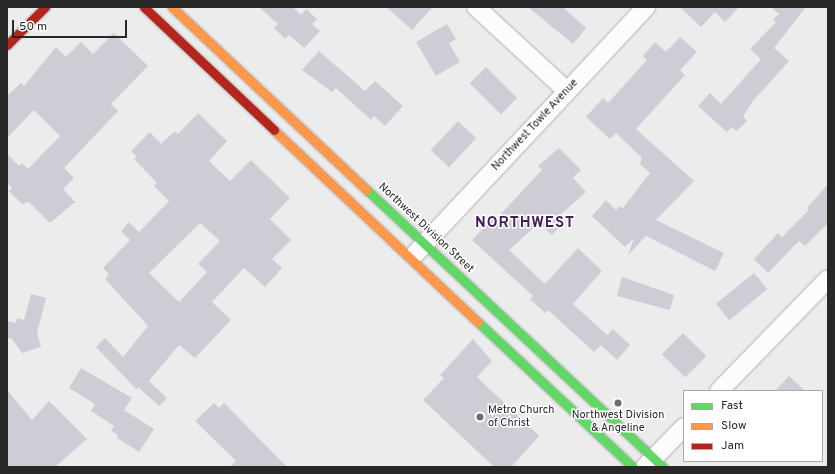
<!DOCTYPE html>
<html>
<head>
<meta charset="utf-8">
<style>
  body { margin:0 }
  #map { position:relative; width:835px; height:474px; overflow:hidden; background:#ececed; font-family:Overpass,sans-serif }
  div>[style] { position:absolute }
  .building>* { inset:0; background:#cecdd6; transform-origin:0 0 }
  .roads { filter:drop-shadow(0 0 1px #b1b1b1) drop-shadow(0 0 1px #b1b1b1) }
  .street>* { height:18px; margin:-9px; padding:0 9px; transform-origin:9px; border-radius:9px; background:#fcfcfc }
  .fast>* { height:9px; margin:-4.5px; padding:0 4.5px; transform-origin:4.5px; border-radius:4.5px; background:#63d668 }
  .slow>* { height:9px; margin:-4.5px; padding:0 4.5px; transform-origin:4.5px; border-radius:4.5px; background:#ff974d }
  .jam>* { height:9px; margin:-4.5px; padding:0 4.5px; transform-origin:4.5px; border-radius:4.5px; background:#b3261e }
  .dots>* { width:11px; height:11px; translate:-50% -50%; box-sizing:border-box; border:2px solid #fff; border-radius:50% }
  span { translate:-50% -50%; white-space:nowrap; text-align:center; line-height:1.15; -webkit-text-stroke:3px #fff; paint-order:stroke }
  .street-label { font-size:11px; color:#282829 }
  .poi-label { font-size:11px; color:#282829 }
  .left { translate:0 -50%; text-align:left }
  .district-label { font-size:15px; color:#452057; font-weight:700; letter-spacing:1px }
  .frame { position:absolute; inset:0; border:8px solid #282829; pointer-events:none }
  .legend { position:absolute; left:683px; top:390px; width:140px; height:72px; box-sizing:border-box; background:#fff; border:1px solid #a9a9a9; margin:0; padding:5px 7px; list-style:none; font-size:12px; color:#282829 }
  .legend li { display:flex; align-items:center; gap:8px; height:20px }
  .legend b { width:20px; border:1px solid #a9a9a9 }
  .scale { position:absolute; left:12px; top:20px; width:115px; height:18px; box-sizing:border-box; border:2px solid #282829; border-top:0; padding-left:5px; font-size:12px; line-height:14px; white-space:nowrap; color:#282829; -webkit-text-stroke:3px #fff; paint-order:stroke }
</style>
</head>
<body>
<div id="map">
  <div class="building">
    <i style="clip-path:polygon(259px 7px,293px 7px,301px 15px,306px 9px,317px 19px,312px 24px,320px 31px,304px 48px,289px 35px,285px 39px,274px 28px,278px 24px)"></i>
    <i style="clip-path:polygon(386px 7px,433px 7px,412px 30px)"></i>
    <i style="clip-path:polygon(528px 7px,563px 7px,586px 28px,573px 44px)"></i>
    <i style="clip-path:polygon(680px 7px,739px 7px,725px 22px,715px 12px,701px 27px)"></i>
    <i style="clip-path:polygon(771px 7px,806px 7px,774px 48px,789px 61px,752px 102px,743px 117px,747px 121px,737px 131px,732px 127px,727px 132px,698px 106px,710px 93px,721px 104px,761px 59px,750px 49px,776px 22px,773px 20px,779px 14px)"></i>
    <i style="clip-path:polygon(447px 24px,456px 39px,449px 43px,460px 62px,436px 76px,416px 42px)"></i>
    <i style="clip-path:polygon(114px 33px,148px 66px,111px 104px,118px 111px,64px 168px,74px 178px,63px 189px,75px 202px,50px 223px,29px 202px,22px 204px,9px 191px,12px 188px,7px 183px,7px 154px,19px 166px,22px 163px,28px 169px,60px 136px,34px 110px,7px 138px,7px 96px,21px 83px,24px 86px,56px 47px,66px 57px,81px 42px,93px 54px)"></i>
    <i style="clip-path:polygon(680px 37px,697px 52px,680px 70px,685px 75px,636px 129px,694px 181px,656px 220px,724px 253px,715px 271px,646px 236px,628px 255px,634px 238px,625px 247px,592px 216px,606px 200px,616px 210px,620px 206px,623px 208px,650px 173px,640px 164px,642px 158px,616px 133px,610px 139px,586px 117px,603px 98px,608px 103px,647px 60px,643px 56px,655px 42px,666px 52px)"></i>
    <i style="clip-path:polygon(319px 51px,365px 91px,375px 81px,403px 106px,385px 126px,374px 116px,371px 120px,336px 88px,332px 92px,302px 70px)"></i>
    <i style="left:486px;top:67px;width:44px;height:23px;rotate:45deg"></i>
    <i style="clip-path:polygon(evenodd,198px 113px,227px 141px,209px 161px,230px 181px,251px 160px,290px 198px,270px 219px,291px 240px,272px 259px,282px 268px,265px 287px,244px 268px,212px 302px,231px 320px,195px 358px,179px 345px,149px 381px,167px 398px,159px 406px,138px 387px,137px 390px,96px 347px,105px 338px,123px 357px,148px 326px,105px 279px,109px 274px,103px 268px,130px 240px,121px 231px,129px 222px,139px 232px,169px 201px,154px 186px,157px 183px,134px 159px,137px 157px,131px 151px,150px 132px,161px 144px,175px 131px,178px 134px,198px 113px,200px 223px,220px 241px,198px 264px,207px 272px,179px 302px,149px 273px,200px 223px)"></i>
    <i style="left:458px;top:121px;width:25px;height:40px;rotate:43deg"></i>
    <i style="clip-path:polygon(559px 148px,581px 170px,573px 178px,586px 192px,558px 217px,564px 222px,552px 235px,539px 223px,509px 250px,545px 284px,578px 248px,602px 271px,573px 304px,607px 335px,613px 329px,630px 345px,617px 360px,601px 345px,594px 352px,548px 310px,545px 313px,530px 299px,533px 296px,472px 240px,492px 219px,494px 221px,542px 170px,538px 166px)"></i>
    <i style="clip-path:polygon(828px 184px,828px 223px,805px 246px,799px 241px,768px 273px,754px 259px,778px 233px,782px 237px,809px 210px,807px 208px)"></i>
    <i style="left:754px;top:273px;width:21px;height:49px;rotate:51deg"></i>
    <i style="clip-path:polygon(622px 277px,674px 295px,670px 310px,617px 296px)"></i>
    <i style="clip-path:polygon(31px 294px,46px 298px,37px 333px,41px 347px,22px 353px,12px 339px,7px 338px,7px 321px,16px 323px,17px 318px,24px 320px)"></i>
    <i style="left:683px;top:333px;width:33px;height:30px;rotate:45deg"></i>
    <i style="clip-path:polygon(473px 339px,492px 361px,477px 377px,539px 436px,511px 467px,494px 467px,423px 400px,444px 378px,440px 375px)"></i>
    <i style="clip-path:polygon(81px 368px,132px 398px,124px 410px,154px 429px,139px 452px,117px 438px,118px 435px,111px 431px,114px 426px,91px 411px,95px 404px,69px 388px)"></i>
    <i style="clip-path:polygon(789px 376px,805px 391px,775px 391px)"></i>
    <i style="clip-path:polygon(7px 390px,32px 420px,49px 401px,87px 439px,55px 467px,7px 467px)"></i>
    <i style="clip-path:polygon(214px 403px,219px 408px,224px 403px,287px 467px,230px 467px,236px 461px,195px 421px)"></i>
  </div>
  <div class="roads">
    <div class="street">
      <i style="left:476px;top:7px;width:124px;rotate:42.7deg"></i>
      <i style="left:416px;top:253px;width:337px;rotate:-46.9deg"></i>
      <i style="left:719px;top:391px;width:156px;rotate:-45.8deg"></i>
      <i style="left:645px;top:467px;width:56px;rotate:-45.7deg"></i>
    </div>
    <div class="fast">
      <i style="left:367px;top:190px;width:405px;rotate:43.1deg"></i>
      <i style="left:478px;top:322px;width:212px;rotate:43.1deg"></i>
    </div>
    <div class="slow">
      <i style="left:172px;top:7px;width:267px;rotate:43.2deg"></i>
      <i style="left:274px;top:130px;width:280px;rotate:43.3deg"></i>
    </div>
    <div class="jam">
      <i style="left:144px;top:7px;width:179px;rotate:43.4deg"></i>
      <i style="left:7px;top:45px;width:54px;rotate:-45deg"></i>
    </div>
  </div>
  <div class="dots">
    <i style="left:618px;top:403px;background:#6d6d6e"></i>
    <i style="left:480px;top:417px;background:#6d6d6e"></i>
  </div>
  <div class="street-label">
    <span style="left:535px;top:125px;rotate:-47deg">Northwest Towle Avenue</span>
    <span style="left:426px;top:228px;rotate:43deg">Northwest Division Street</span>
  </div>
  <div class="poi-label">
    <span class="left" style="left:488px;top:417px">Metro Church<br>of Christ</span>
    <span style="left:618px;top:422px">Northwest Division<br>&amp; Angeline</span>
  </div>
  <div class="district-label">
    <span style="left:525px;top:224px">NORTHWEST</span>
  </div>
  <div class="frame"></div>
  <ul class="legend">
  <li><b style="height:5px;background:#63d668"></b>Fast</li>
  <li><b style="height:5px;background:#ff974d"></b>Slow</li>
  <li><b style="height:5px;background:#b3261e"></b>Jam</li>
  </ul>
  <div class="scale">50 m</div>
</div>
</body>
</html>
